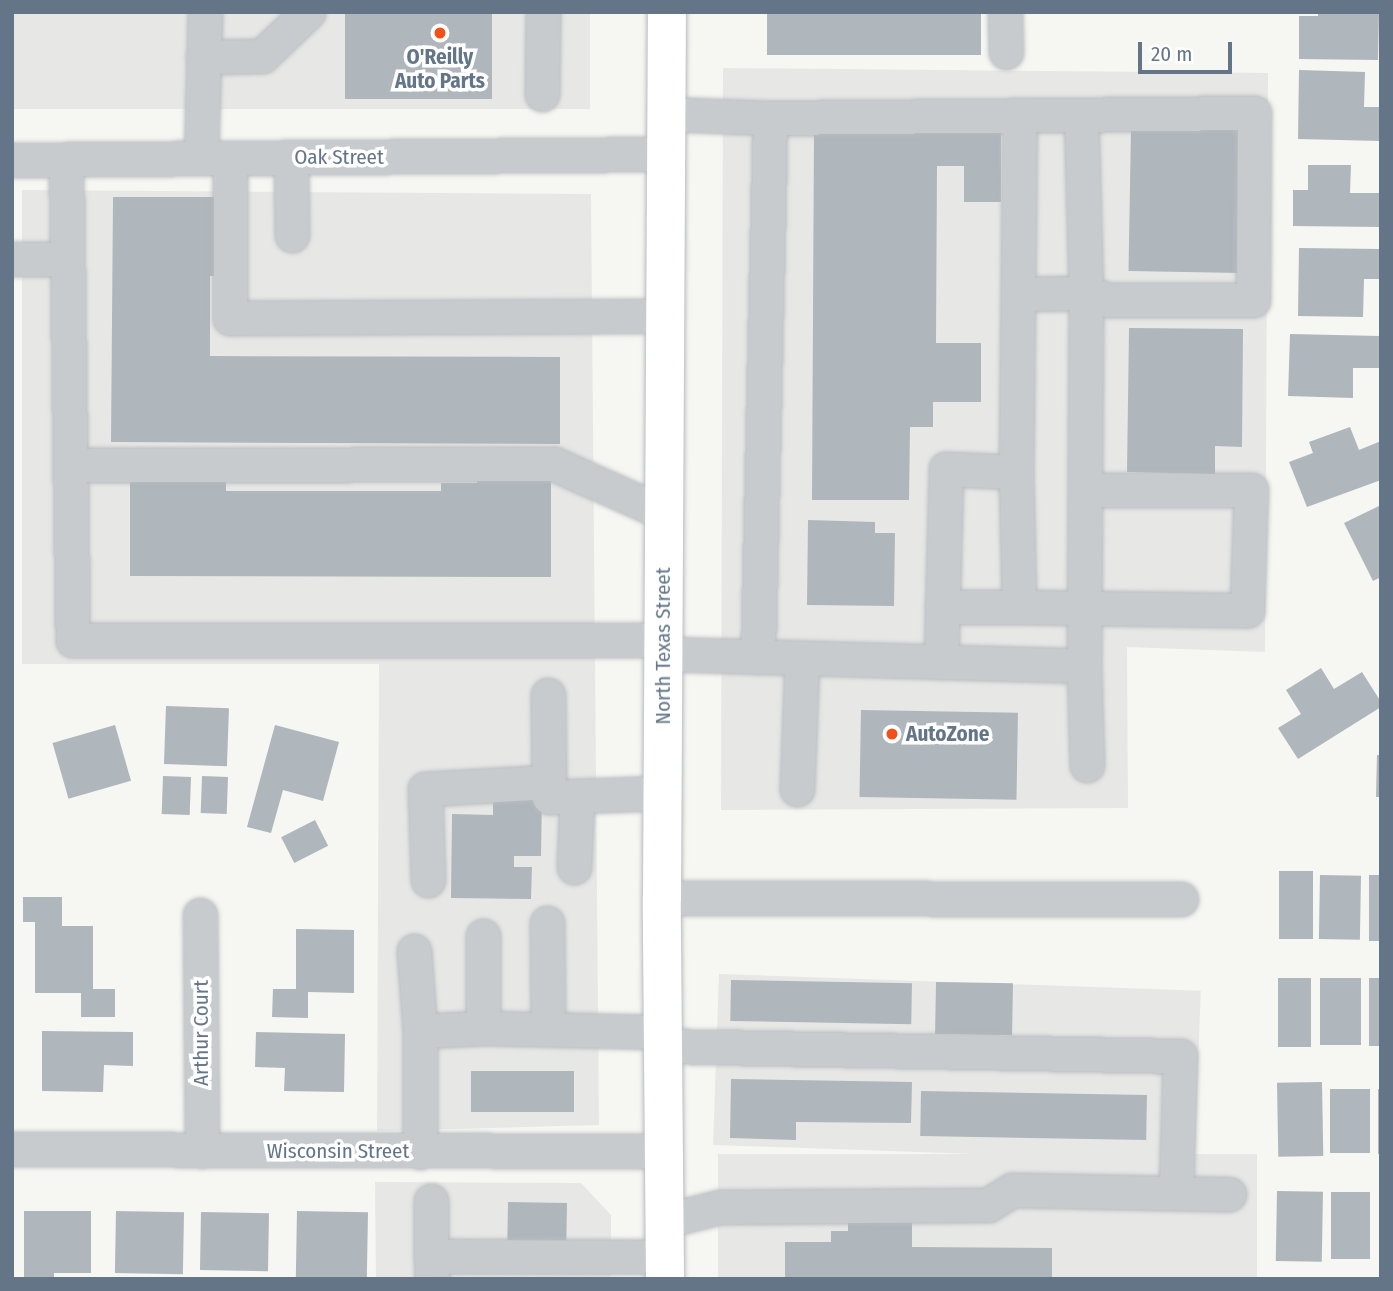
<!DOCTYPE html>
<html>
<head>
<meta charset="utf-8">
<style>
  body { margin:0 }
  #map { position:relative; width:1393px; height:1291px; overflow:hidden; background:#f6f6f2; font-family:"Fira Sans Condensed",sans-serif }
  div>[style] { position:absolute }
  .built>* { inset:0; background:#e7e8e6; transform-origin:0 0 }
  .building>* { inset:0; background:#afb6bc; transform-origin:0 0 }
  .roads { filter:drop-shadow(0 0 2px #b8bcc0) drop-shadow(0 0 2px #b8bcc0) }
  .minor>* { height:33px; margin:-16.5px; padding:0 16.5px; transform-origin:16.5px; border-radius:16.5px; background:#c8cbce }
  .major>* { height:38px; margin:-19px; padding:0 19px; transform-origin:19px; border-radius:19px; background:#fff }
  .dots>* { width:19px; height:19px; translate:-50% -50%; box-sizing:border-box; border:4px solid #fff; border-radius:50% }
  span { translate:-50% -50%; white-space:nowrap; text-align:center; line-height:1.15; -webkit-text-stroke:7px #fff; paint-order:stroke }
  .poi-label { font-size:21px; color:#637586; font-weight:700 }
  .left { translate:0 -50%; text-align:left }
  .street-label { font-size:21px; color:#637586 }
  .frame { position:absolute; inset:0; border:14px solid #637586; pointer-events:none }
  .scale { position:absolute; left:1138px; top:42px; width:94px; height:32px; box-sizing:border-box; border:4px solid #637586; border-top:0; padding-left:9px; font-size:21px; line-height:24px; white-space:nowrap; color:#637586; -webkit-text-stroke:5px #fff; paint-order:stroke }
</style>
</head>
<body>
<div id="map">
  <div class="built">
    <i style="left:12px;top:12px;width:578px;height:97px"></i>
    <i style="clip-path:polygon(723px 68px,1268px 73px,1265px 652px,1127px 647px,1128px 808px,721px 810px)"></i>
    <i style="clip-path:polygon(22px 190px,591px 194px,599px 1125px,377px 1131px,379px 664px,22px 664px)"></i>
    <i style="left:719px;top:974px;width:482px;height:171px;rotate:2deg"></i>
    <i style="left:718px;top:1154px;width:539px;height:125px"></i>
    <i style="clip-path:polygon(375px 1182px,581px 1183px,611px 1215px,611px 1279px,376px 1279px)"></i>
  </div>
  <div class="building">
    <i style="left:345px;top:12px;width:147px;height:87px"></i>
    <i style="left:767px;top:12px;width:214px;height:43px"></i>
    <i style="clip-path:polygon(1318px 12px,1379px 12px,1378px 60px,1299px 59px,1299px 16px,1318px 16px)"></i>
    <i style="clip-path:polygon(1299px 70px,1365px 72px,1364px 107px,1381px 107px,1381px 141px,1298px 139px)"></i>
    <i style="clip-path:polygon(814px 128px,1001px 129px,1001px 202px,964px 202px,964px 166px,937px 166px,936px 343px,981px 343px,981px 402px,933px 402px,933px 427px,910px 427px,909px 500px,812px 500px)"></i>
    <i style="left:1131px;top:128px;width:112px;height:143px;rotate:1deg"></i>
    <i style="clip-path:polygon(1308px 165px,1351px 165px,1350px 193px,1380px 193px,1380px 227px,1293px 226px,1293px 190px,1308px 190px)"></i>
    <i style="clip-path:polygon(113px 197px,220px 197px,220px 276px,210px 276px,210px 356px,560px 357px,560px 444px,111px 442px)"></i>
    <i style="clip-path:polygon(1299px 248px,1380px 249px,1380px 279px,1364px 279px,1363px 317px,1298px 316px)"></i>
    <i style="clip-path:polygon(1129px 328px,1243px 329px,1242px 447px,1215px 446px,1215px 474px,1127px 472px)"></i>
    <i style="clip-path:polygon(1290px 334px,1380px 336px,1379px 368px,1353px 368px,1353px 398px,1288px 396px)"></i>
    <i style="clip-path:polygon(1350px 427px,1359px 450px,1381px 441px,1381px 480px,1307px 507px,1289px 462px,1313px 453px,1309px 442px)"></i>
    <i style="clip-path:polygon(477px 476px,551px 476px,551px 577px,130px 576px,130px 482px,226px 482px,226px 491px,441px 491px,441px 483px,477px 483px)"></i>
    <i style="clip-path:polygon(1381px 505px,1381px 577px,1373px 581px,1344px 523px)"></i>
    <i style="clip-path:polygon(808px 520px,875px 522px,875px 533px,895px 533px,894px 606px,807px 605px)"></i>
    <i style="clip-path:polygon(1321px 668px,1334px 689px,1362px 672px,1381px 702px,1381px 707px,1298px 759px,1278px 728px,1301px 714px,1286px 690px)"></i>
    <i style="left:166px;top:706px;width:63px;height:58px;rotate:2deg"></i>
    <i style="left:861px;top:710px;width:157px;height:87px;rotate:1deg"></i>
    <i style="left:115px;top:725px;width:58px;height:65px;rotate:74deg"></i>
    <i style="clip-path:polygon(275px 725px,339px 742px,323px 801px,283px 790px,271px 833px,247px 827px)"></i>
    <i style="clip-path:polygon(1377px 755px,1381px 755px,1381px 797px,1376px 797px)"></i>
    <i style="left:163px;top:776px;width:28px;height:38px;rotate:2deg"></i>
    <i style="left:202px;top:776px;width:26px;height:37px;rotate:2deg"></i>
    <i style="clip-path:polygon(493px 793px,542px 794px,541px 856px,514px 856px,514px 867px,532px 867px,531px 899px,451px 898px,452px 814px,493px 815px)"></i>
    <i style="left:315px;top:820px;width:29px;height:38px;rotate:63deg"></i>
    <i style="left:1279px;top:871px;width:34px;height:68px"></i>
    <i style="left:1320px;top:875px;width:41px;height:64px;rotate:1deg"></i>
    <i style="left:1369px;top:875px;width:12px;height:66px"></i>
    <i style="clip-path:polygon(23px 897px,62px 897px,62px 926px,93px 926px,93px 989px,115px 989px,115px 1017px,81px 1017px,81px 993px,35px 993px,35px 922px,23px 922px)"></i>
    <i style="clip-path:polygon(296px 929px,354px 930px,354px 993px,308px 992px,308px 1018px,272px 1017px,273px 989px,296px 989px)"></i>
    <i style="left:1278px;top:978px;width:33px;height:69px"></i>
    <i style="left:1320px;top:978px;width:41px;height:67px"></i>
    <i style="left:1369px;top:978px;width:12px;height:68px"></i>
    <i style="left:731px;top:980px;width:181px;height:41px;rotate:1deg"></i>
    <i style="left:936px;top:982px;width:77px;height:52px;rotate:1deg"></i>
    <i style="clip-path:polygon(42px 1031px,133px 1032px,133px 1066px,104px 1065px,103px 1092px,42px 1091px)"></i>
    <i style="clip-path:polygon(256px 1032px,345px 1034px,344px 1092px,284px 1091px,285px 1068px,255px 1067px)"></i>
    <i style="left:471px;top:1071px;width:103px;height:41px"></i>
    <i style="clip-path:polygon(731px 1079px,912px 1082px,911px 1123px,796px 1122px,796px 1140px,730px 1138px)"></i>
    <i style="left:1322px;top:1082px;width:74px;height:45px;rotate:89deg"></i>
    <i style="left:1330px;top:1089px;width:40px;height:64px"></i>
    <i style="left:1378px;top:1089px;width:3px;height:65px"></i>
    <i style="left:921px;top:1091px;width:226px;height:45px;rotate:1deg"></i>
    <i style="left:1277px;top:1191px;width:46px;height:70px;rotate:1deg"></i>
    <i style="left:1331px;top:1192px;width:39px;height:67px"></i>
    <i style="left:508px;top:1202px;width:59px;height:39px;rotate:1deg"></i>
    <i style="clip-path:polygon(24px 1211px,91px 1211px,91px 1273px,54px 1273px,54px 1279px,24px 1279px)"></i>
    <i style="left:116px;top:1211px;width:68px;height:62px;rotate:1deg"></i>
    <i style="left:297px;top:1211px;width:71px;height:68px;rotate:1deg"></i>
    <i style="left:201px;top:1212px;width:68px;height:58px;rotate:1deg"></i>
    <i style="clip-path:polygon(848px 1212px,912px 1212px,912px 1247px,1052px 1248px,1052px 1279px,785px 1279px,785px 1242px,831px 1242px,831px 1231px,848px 1231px)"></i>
  </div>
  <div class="roads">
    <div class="minor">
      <i style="left:1005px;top:12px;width:40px;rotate:88.6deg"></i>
      <i style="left:203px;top:57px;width:59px;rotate:-1deg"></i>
      <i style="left:262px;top:56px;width:64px;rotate:-43.7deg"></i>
      <i style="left:542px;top:94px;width:82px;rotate:-89.3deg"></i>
      <i style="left:666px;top:114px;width:104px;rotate:2.2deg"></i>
      <i style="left:770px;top:118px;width:539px;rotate:91.28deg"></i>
      <i style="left:770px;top:118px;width:484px;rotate:-0.6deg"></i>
      <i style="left:1254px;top:113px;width:187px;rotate:90.3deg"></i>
      <i style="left:1253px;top:300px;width:144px;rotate:180deg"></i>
      <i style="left:1109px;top:300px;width:24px;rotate:-163deg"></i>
      <i style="left:1086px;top:293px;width:373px;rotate:90.3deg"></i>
      <i style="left:291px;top:157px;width:78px;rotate:89.3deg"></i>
      <i style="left:201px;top:158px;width:146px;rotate:-88.4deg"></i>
      <i style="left:230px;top:158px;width:160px;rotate:90deg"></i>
      <i style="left:230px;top:318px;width:435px;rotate:-0.3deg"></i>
      <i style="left:12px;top:160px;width:654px;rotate:-0.53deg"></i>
      <i style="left:66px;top:160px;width:480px;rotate:89.2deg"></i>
      <i style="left:73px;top:640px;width:590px"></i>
      <i style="left:12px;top:259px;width:55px"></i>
      <i style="left:1018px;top:294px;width:68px;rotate:-0.8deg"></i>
      <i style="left:1086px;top:293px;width:178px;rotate:-91.6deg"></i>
      <i style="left:71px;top:465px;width:483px;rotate:-0.1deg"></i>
      <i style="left:554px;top:464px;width:120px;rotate:24deg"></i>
      <i style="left:942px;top:607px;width:77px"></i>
      <i style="left:1019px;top:607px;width:135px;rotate:-91.3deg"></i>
      <i style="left:1019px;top:607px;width:228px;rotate:0.8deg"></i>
      <i style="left:1247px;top:610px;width:120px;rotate:-88.1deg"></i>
      <i style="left:1251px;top:490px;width:165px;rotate:180deg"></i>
      <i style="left:663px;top:654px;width:421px;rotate:1.6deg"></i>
      <i style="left:1084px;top:666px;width:99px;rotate:88.3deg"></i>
      <i style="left:941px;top:662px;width:193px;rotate:-88.5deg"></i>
      <i style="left:946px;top:469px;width:70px;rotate:2.5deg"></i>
      <i style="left:1016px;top:472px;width:357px;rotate:-89.4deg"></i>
      <i style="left:548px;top:695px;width:102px;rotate:89.4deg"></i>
      <i style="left:549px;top:797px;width:113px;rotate:-2deg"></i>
      <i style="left:797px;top:789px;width:131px;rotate:-87.8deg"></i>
      <i style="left:574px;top:867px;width:71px;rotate:-87.6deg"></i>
      <i style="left:428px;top:880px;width:91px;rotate:-91.9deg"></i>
      <i style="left:425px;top:789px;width:124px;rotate:-3.2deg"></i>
      <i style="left:662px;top:898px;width:519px;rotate:0.11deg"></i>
      <i style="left:200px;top:915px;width:236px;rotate:89.5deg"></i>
      <i style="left:547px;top:923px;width:106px;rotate:89.5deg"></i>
      <i style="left:414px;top:951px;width:80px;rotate:85.7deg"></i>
      <i style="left:483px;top:1028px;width:92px;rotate:-90deg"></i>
      <i style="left:663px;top:1046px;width:517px;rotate:1.11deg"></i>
      <i style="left:1180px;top:1056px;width:137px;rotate:91.7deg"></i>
      <i style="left:12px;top:1149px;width:652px;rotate:0.18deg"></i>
      <i style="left:420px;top:1152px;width:121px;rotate:-90deg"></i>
      <i style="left:420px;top:1031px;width:63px;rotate:-2.7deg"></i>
      <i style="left:483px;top:1028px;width:180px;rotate:1.3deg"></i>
      <i style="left:431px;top:1201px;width:55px;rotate:90deg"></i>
      <i style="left:664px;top:1221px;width:57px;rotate:-14.3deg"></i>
      <i style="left:719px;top:1207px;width:269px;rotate:-0.4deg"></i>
      <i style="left:988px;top:1205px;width:28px;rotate:-32deg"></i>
      <i style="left:1012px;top:1190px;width:217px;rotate:1.1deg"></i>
      <i style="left:432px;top:1279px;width:23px;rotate:-92deg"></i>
      <i style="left:431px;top:1256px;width:233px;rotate:0.2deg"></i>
    </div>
    <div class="major">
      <i style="left:665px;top:1279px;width:381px;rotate:-90.5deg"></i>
      <i style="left:662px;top:898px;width:886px;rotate:-89.68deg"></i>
    </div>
  </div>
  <div class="dots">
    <i style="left:440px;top:33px;background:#f15118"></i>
    <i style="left:892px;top:734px;background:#f15118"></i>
  </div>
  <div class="poi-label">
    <span style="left:440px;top:69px">O'Reilly<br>Auto Parts</span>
    <span class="left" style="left:906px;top:734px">AutoZone</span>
  </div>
  <div class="street-label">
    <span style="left:339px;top:157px">Oak Street</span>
    <span style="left:663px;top:646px;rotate:-90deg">North Texas Street</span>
    <span style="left:201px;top:1033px;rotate:-90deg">Arthur Court</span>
    <span style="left:338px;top:1151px">Wisconsin Street</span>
  </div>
  <div class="frame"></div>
  <div class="scale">20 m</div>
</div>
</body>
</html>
